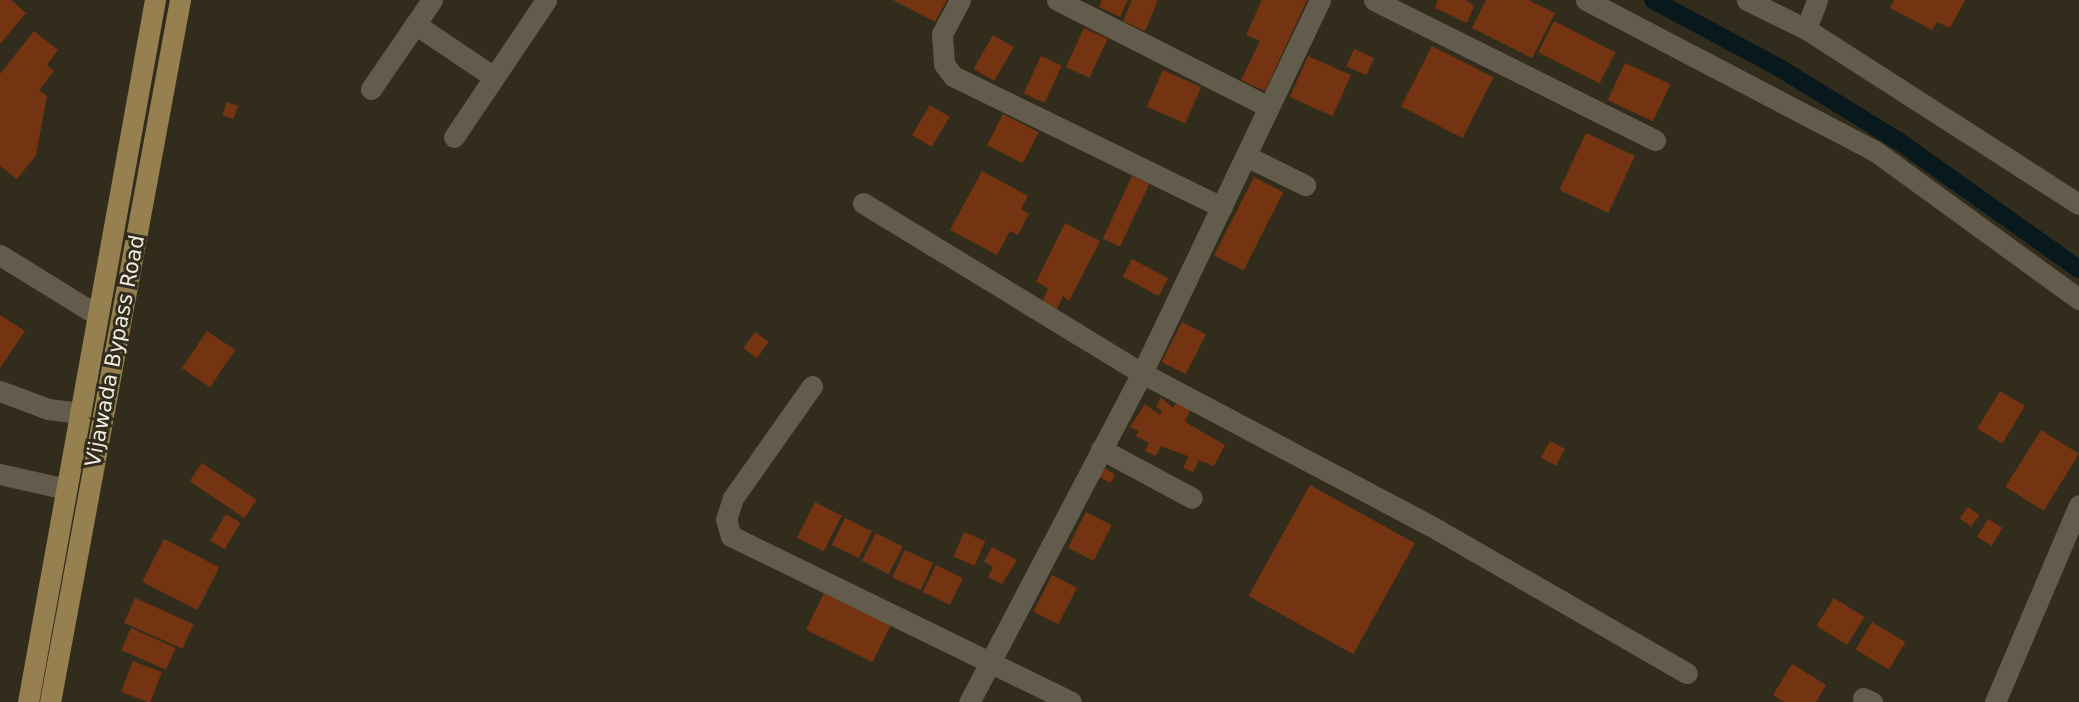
<!DOCTYPE html>
<html>
<head>
<meta charset="utf-8">
<style>
  body { margin:0 }
  #map { position:relative; width:2079px; height:702px; overflow:hidden; background:#322c1d; font-family:"DejaVu Sans",sans-serif }
  div>[style] { position:absolute }
  .canal>* { height:18px; margin:-9px; padding:0 9px; transform-origin:9px; border-radius:9px; background:#08191e }
  .building>* { inset:0; background:#743411; transform-origin:0 0 }
  .minor>* { height:21px; margin:-10.5px; padding:0 10.5px; transform-origin:10.5px; border-radius:10.5px; background:#635c4c }
  .major>* { height:21px; margin:-10.5px; padding:0 10.5px; transform-origin:10.5px; border-radius:10.5px; background:#96804f }
  span { translate:-50% -50%; white-space:nowrap; text-align:center; line-height:1.15; -webkit-text-stroke:6px #322c1d; paint-order:stroke }
  .street-label { font-size:21px; color:#f0ece2 }
</style>
</head>
<body>
<div id="map">
  <div class="canal">
    <i style="left:1653px;top:0;width:142px;rotate:28.2deg"></i>
    <i style="left:1778px;top:67px;width:143px;rotate:31.6deg"></i>
    <i style="left:1900px;top:142px;width:219px;rotate:35.4deg"></i>
  </div>
  <div class="building">
    <i style="clip-path:polygon(0 0,11px 0,26px 13px,0 44px)"></i>
    <i style="clip-path:polygon(893px 0,947px 0,935px 22px)"></i>
    <i style="clip-path:polygon(1102px 0,1128px 0,1120px 17px,1099px 7px)"></i>
    <i style="clip-path:polygon(1132px 0,1158px 0,1145px 31px,1123px 21px)"></i>
    <i style="clip-path:polygon(1262px 0,1307px 0,1265px 91px,1241px 80px,1260px 41px,1246px 35px)"></i>
    <i style="clip-path:polygon(1438px 0,1466px 0,1474px 6px,1467px 23px,1435px 8px)"></i>
    <i style="clip-path:polygon(1486px 0,1528px 0,1555px 13px,1532px 58px,1472px 28px)"></i>
    <i style="clip-path:polygon(1894px 0,1965px 0,1950px 28px,1937px 22px,1932px 30px,1890px 8px)"></i>
    <i style="left:1554px;top:21px;width:69px;height:35px;rotate:27deg"></i>
    <i style="left:1084px;top:28px;width:26px;height:43px;rotate:25deg"></i>
    <i style="clip-path:polygon(34px 31px,58px 50px,47px 65px,54px 71px,39px 90px,47px 96px,36px 155px,17px 179px,0 166px,0 74px)"></i>
    <i style="left:993px;top:35px;width:24px;height:39px;rotate:30deg"></i>
    <i style="left:1432px;top:46px;width:69px;height:68px;rotate:27deg"></i>
    <i style="left:1354px;top:49px;width:22px;height:19px;rotate:24deg"></i>
    <i style="left:1041px;top:56px;width:23px;height:41px;rotate:25deg"></i>
    <i style="left:1308px;top:56px;width:47px;height:45px;rotate:24deg"></i>
    <i style="left:1625px;top:63px;width:50px;height:41px;rotate:25deg"></i>
    <i style="left:1163px;top:70px;width:42px;height:40px;rotate:24deg"></i>
    <i style="left:227px;top:102px;width:12px;height:14px;rotate:20deg"></i>
    <i style="left:930px;top:105px;width:23px;height:35px;rotate:31deg"></i>
    <i style="left:1003px;top:114px;width:40px;height:35px;rotate:27deg"></i>
    <i style="left:1586px;top:133px;width:54px;height:63px;rotate:25deg"></i>
    <i style="clip-path:polygon(982px 171px,1028px 196px,1021px 209px,1029px 214px,1018px 235px,1010px 231px,997px 255px,950px 230px)"></i>
    <i style="left:1132px;top:176px;width:19px;height:69px;rotate:25deg"></i>
    <i style="left:1254px;top:177px;width:33px;height:88px;rotate:27deg"></i>
    <i style="clip-path:polygon(1065px 223px,1100px 241px,1069px 301px,1063px 296px,1057px 309px,1042px 302px,1048px 288px,1036px 282px)"></i>
    <i style="left:1132px;top:259px;width:41px;height:20px;rotate:28deg"></i>
    <i style="clip-path:polygon(0 315px,25px 331px,0 368px)"></i>
    <i style="left:1182px;top:322px;width:27px;height:45px;rotate:27deg"></i>
    <i style="left:207px;top:331px;width:34px;height:45px;rotate:34deg"></i>
    <i style="left:755px;top:332px;width:17px;height:20px;rotate:36deg"></i>
    <i style="left:2000px;top:391px;width:29px;height:44px;rotate:31deg"></i>
    <i style="clip-path:polygon(1161px 397px,1173px 408px,1177px 401px,1191px 408px,1185px 422px,1225px 445px,1214px 466px,1161px 446px,1156px 456px,1145px 451px,1149px 443px,1136px 436px,1139px 431px,1130px 427px,1145px 404px,1160px 415px,1162px 411px,1156px 407px)"></i>
    <i style="left:2041px;top:430px;width:45px;height:67px;rotate:32deg"></i>
    <i style="left:1550px;top:441px;width:17px;height:19px;rotate:28deg"></i>
    <i style="left:1189px;top:456px;width:11px;height:13px;rotate:27deg"></i>
    <i style="left:202px;top:463px;width:66px;height:22px;rotate:34deg"></i>
    <i style="left:1104px;top:468px;width:13px;height:10px;rotate:29deg"></i>
    <i style="left:1310px;top:485px;width:120px;height:127px;rotate:29deg"></i>
    <i style="left:815px;top:502px;width:30px;height:40px;rotate:27deg"></i>
    <i style="left:1968px;top:507px;width:14px;height:14px;rotate:36deg"></i>
    <i style="left:1086px;top:512px;width:29px;height:40px;rotate:27deg"></i>
    <i style="left:226px;top:514px;width:17px;height:31px;rotate:31deg"></i>
    <i style="left:845px;top:518px;width:30px;height:30px;rotate:26deg"></i>
    <i style="left:1988px;top:519px;width:17px;height:21px;rotate:31deg"></i>
    <i style="left:964px;top:532px;width:23px;height:27px;rotate:23deg"></i>
    <i style="left:876px;top:533px;width:30px;height:31px;rotate:27deg"></i>
    <i style="left:164px;top:539px;width:62px;height:48px;rotate:27deg"></i>
    <i style="clip-path:polygon(992px 547px,1017px 560px,1002px 584px,988px 577px,993px 567px,984px 562px)"></i>
    <i style="left:905px;top:550px;width:31px;height:30px;rotate:25deg"></i>
    <i style="left:936px;top:565px;width:30px;height:30px;rotate:26deg"></i>
    <i style="left:1052px;top:575px;width:28px;height:41px;rotate:27deg"></i>
    <i style="left:824px;top:593px;width:74px;height:41px;rotate:26deg"></i>
    <i style="left:135px;top:598px;width:64px;height:27px;rotate:24deg"></i>
    <i style="left:1834px;top:598px;width:36px;height:33px;rotate:32deg"></i>
    <i style="left:1872px;top:622px;width:39px;height:32px;rotate:31deg"></i>
    <i style="left:131px;top:628px;width:49px;height:24px;rotate:24deg"></i>
    <i style="left:133px;top:661px;width:31px;height:33px;rotate:21deg"></i>
    <i style="clip-path:polygon(1792px 664px,1826px 685px,1816px 702px,1784px 702px,1773px 695px)"></i>
  </div>
  <div class="minor">
    <i style="left:960px;top:0;width:38px;rotate:118deg"></i>
    <i style="left:942px;top:34px;width:30px;rotate:86deg"></i>
    <i style="left:944px;top:64px;width:15px;rotate:53deg"></i>
    <i style="left:953px;top:76px;width:299px;rotate:26deg"></i>
    <i style="left:1057px;top:0;width:237px;rotate:26.8deg"></i>
    <i style="left:1320px;top:0;width:413px;rotate:115.5deg"></i>
    <i style="left:1142px;top:373px;width:335px;rotate:27.9deg"></i>
    <i style="left:1438px;top:530px;width:287px;rotate:29.9deg"></i>
    <i style="left:1374px;top:0;width:314px;rotate:26.5deg"></i>
    <i style="left:1586px;top:0;width:326px;rotate:27.6deg"></i>
    <i style="left:1875px;top:151px;width:252px;rotate:36deg"></i>
    <i style="left:1747px;top:0;width:66px;rotate:26.2deg"></i>
    <i style="left:1806px;top:29px;width:324px;rotate:32.7deg"></i>
    <i style="left:415px;top:24px;width:95px;rotate:33.9deg"></i>
    <i style="left:1806px;top:29px;width:31px;rotate:-69deg"></i>
    <i style="left:371px;top:89px;width:108px;rotate:-55.6deg"></i>
    <i style="left:454px;top:137px;width:165px;rotate:-56.1deg"></i>
    <i style="left:1246px;top:156px;width:66px;rotate:26.2deg"></i>
    <i style="left:863px;top:203px;width:327px;rotate:31.4deg"></i>
    <i style="left:1142px;top:373px;width:372px;rotate:117.7deg"></i>
    <i style="left:0;top:255px;width:114px;rotate:31.7deg"></i>
    <i style="left:812px;top:386px;width:137px;rotate:125.2deg"></i>
    <i style="left:733px;top:498px;width:22px;rotate:108deg"></i>
    <i style="left:726px;top:519px;width:18px;rotate:74deg"></i>
    <i style="left:731px;top:536px;width:378px;rotate:26deg"></i>
    <i style="left:0;top:391px;width:51px;rotate:20.6deg"></i>
    <i style="left:48px;top:409px;width:31px;rotate:7deg"></i>
    <i style="left:1101px;top:449px;width:103px;rotate:28.3deg"></i>
    <i style="left:0;top:474px;width:68px;rotate:12.8deg"></i>
    <i style="left:1863px;top:698px;width:10px;rotate:24deg"></i>
    <i style="left:1995px;top:702px;width:214px;rotate:-66.9deg"></i>
  </div>
  <div class="major">
    <i style="left:28px;top:702px;width:713px;rotate:-79.75deg"></i>
    <i style="left:50px;top:702px;width:714px;rotate:-79.51deg"></i>
  </div>
  <div class="street-label">
    <span style="left:115px;top:351px;rotate:-79deg">Vijawada Bypass Road</span>
  </div>
</div>
</body>
</html>
